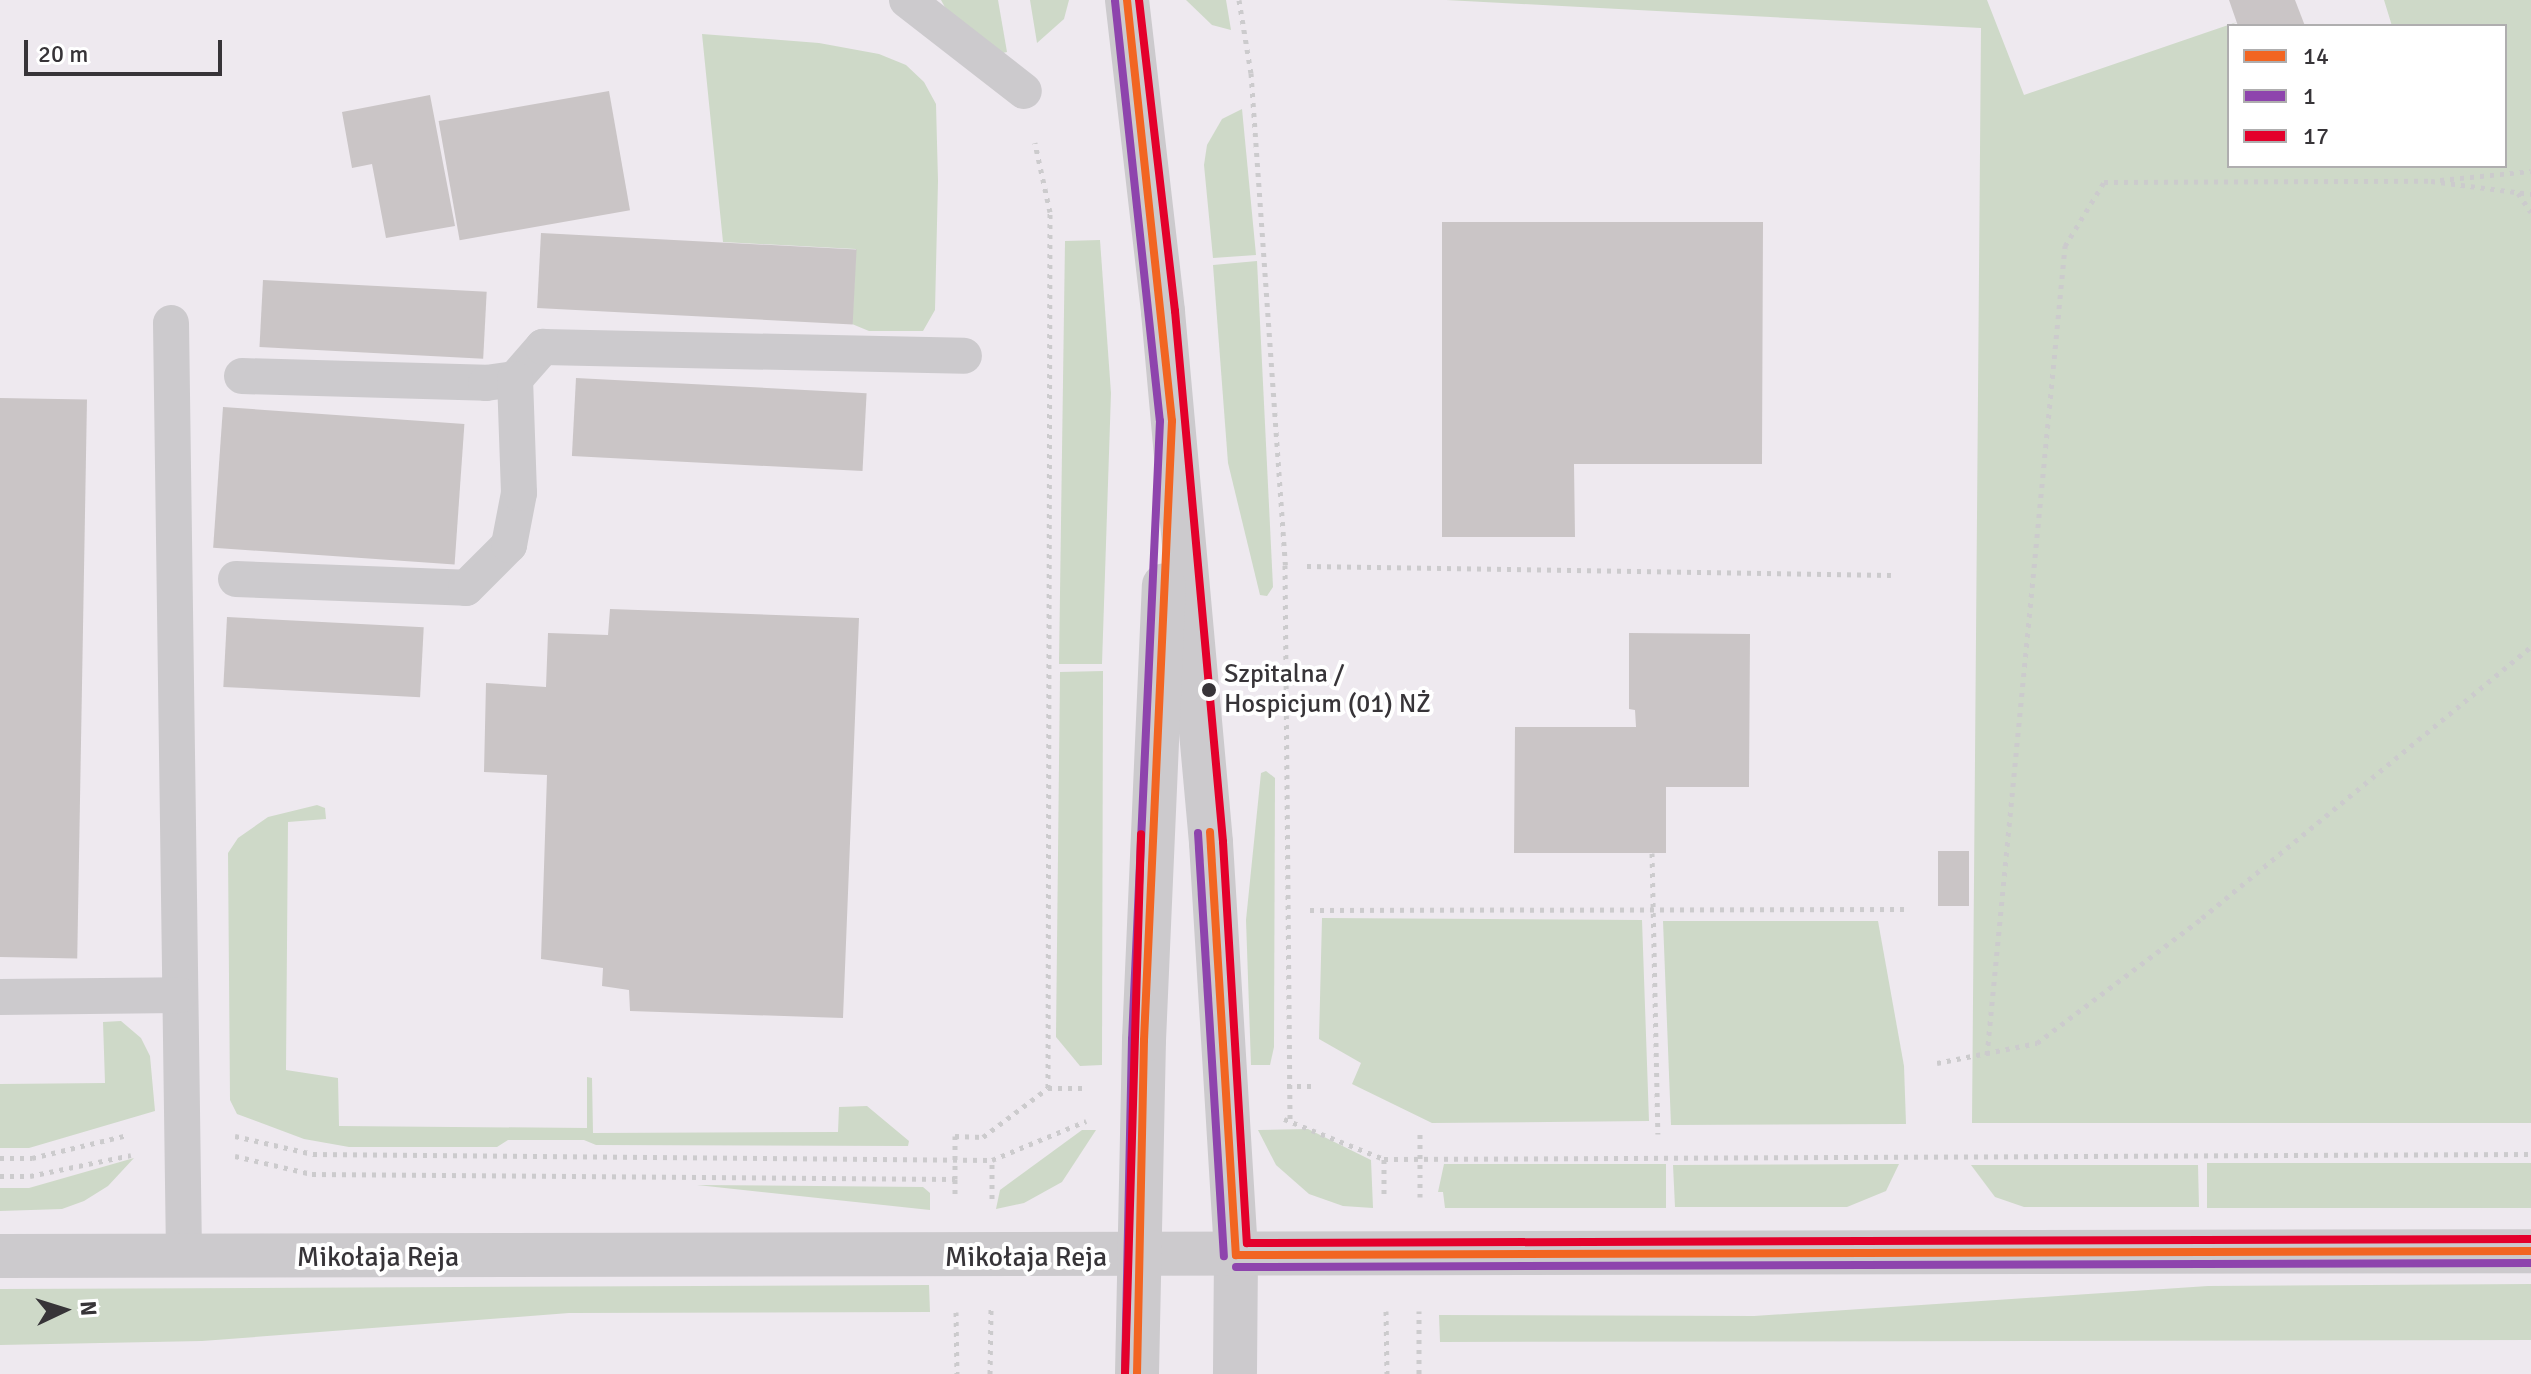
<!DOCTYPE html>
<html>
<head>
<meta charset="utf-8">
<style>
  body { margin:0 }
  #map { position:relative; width:2531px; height:1374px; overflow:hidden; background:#eee9ef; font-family:Signika,sans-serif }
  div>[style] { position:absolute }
  .green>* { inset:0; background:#ced9c8; transform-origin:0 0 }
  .building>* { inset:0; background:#cac5c6; transform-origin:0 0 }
  .path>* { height:5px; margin-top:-2.5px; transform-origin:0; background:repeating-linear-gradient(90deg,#cccbcd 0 4px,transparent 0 10px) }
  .lane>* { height:36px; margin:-18px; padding:0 18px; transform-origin:18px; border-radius:18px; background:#cccacd }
  .secondary>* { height:44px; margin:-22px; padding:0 22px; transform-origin:22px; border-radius:22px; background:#cccacd }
  .bus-1>* { height:8px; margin:-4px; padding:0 4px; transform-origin:4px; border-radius:4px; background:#f26522 }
  .bus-2>* { height:8px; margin:-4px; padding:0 4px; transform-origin:4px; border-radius:4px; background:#8e44ad }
  .bus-3>* { height:8px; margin:-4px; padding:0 4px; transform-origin:4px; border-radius:4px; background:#e4002b }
  .dots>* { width:22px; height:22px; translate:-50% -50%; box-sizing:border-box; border:4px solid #fff; border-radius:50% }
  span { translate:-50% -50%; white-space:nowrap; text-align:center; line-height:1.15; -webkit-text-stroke:8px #fff; paint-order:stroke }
  .bus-label { font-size:26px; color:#373438 }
  .left { translate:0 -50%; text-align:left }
  .street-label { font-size:28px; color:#373438 }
  .legend { position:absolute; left:2227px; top:24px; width:280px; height:144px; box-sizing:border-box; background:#fff; border:2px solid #afaeaf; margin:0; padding:10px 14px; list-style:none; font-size:24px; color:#373438 }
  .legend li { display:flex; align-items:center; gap:16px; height:40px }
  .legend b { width:40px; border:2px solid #afaeaf }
  .north { position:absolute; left:24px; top:1270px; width:80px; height:80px; -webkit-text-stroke:6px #fff; paint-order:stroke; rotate:86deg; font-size:22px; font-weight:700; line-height:32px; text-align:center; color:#373438 }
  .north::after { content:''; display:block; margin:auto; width:28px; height:36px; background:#373438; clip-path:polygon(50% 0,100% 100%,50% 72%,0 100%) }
  .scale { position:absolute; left:24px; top:40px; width:198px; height:36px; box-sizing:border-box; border:4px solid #373438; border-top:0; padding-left:10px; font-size:24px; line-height:28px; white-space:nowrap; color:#373438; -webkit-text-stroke:6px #fff; paint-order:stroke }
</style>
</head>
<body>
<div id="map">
  <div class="green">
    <i style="clip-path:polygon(941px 0,998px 0,1007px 52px,985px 57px,958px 31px)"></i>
    <i style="clip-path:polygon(1030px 0,1069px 0,1064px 19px,1037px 43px)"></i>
    <i style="clip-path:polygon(1186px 0,1226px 0,1231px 30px,1212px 25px)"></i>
    <i style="clip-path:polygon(1446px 0,1987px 0,2024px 95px,2237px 22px,2229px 26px,2229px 166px,2505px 166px,2505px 26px,2392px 26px,2384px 0,2531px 0,2531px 1123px,1972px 1123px,1981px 28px)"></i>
    <i style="clip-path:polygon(702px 34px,819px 43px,879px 54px,906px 65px,924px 82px,936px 104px,938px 181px,935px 310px,923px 331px,869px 331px,852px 324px,856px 249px,723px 242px)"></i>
    <i style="clip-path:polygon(1242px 109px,1256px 255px,1213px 258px,1204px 165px,1207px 145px,1222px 119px)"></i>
    <i style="clip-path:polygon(1100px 240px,1111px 393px,1102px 664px,1059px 664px,1065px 241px)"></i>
    <i style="clip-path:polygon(1257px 261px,1273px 587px,1267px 596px,1260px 595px,1228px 463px,1213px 265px)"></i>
    <i style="clip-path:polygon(1103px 671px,1102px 1065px,1080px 1066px,1056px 1037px,1060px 672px)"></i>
    <i style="clip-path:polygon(1266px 771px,1275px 778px,1274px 1047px,1270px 1065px,1251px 1065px,1246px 920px,1261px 773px)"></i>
    <i style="clip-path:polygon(317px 805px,325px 808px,326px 819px,288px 822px,286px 1070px,338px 1078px,339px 1126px,587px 1128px,587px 1077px,592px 1078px,593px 1133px,838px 1132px,839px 1107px,867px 1106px,909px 1141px,908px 1146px,596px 1145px,584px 1140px,508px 1140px,497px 1147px,349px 1147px,304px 1139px,237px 1114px,230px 1100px,228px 853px,238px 838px,268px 817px)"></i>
    <i style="clip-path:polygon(1322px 918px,1642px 920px,1649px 1121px,1432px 1123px,1352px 1084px,1361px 1063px,1319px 1039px)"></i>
    <i style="clip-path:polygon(1663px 921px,1878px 921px,1904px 1066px,1906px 1124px,1671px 1125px)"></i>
    <i style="clip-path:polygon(121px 1021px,141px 1038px,150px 1056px,155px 1111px,29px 1148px,0 1148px,0 1084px,105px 1083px,103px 1022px)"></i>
    <i style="clip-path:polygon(1308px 1129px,1371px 1160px,1373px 1208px,1343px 1206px,1309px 1194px,1276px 1165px,1258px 1130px)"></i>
    <i style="clip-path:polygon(1082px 1130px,1096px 1130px,1062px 1182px,1024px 1203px,996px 1209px,1000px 1190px)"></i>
    <i style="clip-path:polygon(134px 1158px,108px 1186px,84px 1201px,62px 1209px,0 1211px,0 1188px,29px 1188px)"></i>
    <i style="left:2207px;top:1163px;width:324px;height:45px"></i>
    <i style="clip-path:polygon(1444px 1164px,1666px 1164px,1666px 1208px,1445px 1208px,1443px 1192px,1438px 1192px)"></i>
    <i style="clip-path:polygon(1899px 1164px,1886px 1191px,1847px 1207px,1675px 1207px,1673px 1165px)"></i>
    <i style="clip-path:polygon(1971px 1165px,2198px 1165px,2199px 1207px,2024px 1207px,1995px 1197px)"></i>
    <i style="clip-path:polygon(697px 1185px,923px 1187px,930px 1193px,930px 1210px)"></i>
    <i style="clip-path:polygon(2531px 1284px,2531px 1340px,1440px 1342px,1439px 1315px,1754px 1316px,2208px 1286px)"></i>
    <i style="clip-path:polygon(929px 1285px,930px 1312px,569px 1313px,202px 1341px,0 1345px,0 1289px)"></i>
  </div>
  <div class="building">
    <i style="clip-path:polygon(2229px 0,2295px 0,2305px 26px,2238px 26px)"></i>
    <i style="left:609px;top:91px;width:121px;height:173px;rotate:80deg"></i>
    <i style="clip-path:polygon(430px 95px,455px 226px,386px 238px,372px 164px,352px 168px,342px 112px)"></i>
    <i style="clip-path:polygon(1442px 222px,1763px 222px,1762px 464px,1574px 464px,1575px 537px,1442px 537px)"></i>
    <i style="left:541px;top:233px;width:316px;height:75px;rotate:3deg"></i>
    <i style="left:263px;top:280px;width:224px;height:67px;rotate:3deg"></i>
    <i style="left:576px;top:378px;width:291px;height:78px;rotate:3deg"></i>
    <i style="left:0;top:398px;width:87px;height:559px;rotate:1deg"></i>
    <i style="left:223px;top:407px;width:242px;height:141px;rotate:4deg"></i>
    <i style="clip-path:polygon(610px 609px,859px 618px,843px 1018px,630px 1011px,629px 990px,602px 986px,603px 968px,541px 959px,547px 775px,484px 772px,486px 683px,546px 687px,548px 633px,608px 635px)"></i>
    <i style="left:227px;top:617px;width:197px;height:70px;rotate:3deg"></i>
    <i style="clip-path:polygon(1629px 633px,1750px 634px,1749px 787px,1666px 787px,1666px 853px,1514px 853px,1515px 727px,1636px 727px,1635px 710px,1629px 709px)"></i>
    <i style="left:1938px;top:851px;width:31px;height:55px"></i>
  </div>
  <div class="path">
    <i style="left:1239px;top:0;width:74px;rotate:80.7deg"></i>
    <i style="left:1251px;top:73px;width:493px;rotate:86deg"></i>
    <i style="left:1285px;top:565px;width:554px;rotate:89.48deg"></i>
    <i style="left:2440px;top:180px;width:91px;rotate:-5.6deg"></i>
    <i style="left:2518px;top:193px;width:23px;rotate:56deg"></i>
    <i style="left:1307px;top:566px;width:584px;rotate:0.88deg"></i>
    <i style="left:1652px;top:853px;width:281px;rotate:88.8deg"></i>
    <i style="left:1310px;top:910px;width:597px;rotate:-0.1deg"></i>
    <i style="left:1987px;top:1055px;width:813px;rotate:-84.49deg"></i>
    <i style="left:2065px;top:246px;width:75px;rotate:-58.6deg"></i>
    <i style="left:2104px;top:182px;width:327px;rotate:-0.2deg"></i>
    <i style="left:2431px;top:181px;width:101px;rotate:7.4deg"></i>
    <i style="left:1937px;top:1063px;width:102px;rotate:-11.3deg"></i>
    <i style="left:2037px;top:1043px;width:207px;rotate:-37.1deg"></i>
    <i style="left:2202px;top:918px;width:426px;rotate:-39.5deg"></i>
    <i style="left:1287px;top:1086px;width:27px"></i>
    <i style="left:1048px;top:1088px;width:37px"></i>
    <i style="left:1284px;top:1119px;width:108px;rotate:21.8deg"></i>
    <i style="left:1384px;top:1159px;width:1147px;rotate:-0.25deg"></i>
    <i style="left:1420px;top:1134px;width:63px;rotate:90deg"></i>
    <i style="left:235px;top:1136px;width:80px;rotate:13deg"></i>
    <i style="left:313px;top:1154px;width:679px;rotate:0.51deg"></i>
    <i style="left:992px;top:1160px;width:102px;rotate:-22.5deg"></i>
    <i style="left:235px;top:1156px;width:79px;rotate:13.2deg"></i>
    <i style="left:312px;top:1174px;width:643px;rotate:0.45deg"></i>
    <i style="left:955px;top:1179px;width:43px;rotate:-90deg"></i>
    <i style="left:955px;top:1136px;width:28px;rotate:2deg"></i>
    <i style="left:983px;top:1137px;width:81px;rotate:-37deg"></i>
    <i style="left:1048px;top:1088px;width:876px;rotate:-89.87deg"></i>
    <i style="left:1050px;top:212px;width:71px;rotate:-102.3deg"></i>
    <i style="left:0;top:1158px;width:32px"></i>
    <i style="left:32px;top:1158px;width:99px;rotate:-13.5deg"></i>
    <i style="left:1384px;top:1159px;width:38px;rotate:90deg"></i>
    <i style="left:0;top:1176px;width:30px"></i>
    <i style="left:30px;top:1176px;width:103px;rotate:-11.7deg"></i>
    <i style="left:955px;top:1179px;width:19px;rotate:90deg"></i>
    <i style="left:992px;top:1199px;width:39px;rotate:-90deg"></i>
    <i style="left:1386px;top:1311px;width:63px;rotate:89.1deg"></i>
    <i style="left:956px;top:1312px;width:62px;rotate:89.1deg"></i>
    <i style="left:990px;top:1374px;width:65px;rotate:-89.1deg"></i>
    <i style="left:1419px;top:1374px;width:63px;rotate:-90deg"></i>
  </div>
  <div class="lane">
    <i style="left:907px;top:0;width:148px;rotate:37.9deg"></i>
    <i style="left:171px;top:323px;width:934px;rotate:89.2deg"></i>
    <i style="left:242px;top:376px;width:244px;rotate:1.6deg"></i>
    <i style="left:486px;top:383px;width:29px;rotate:-8deg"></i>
    <i style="left:515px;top:379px;width:43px;rotate:-48.8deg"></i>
    <i style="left:543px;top:347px;width:421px;rotate:1.2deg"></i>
    <i style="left:236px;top:579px;width:230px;rotate:2.2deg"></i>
    <i style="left:466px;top:588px;width:61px;rotate:-45deg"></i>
    <i style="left:509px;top:545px;width:53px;rotate:-79.1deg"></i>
    <i style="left:519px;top:493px;width:114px;rotate:-92deg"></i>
    <i style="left:0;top:997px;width:179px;rotate:-0.6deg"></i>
  </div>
  <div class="secondary">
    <i style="left:1127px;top:0;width:314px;rotate:83.4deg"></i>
    <i style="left:1163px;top:312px;width:533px;rotate:84.83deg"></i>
    <i style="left:1211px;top:843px;width:413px;rotate:86.5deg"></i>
    <i style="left:1236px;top:1255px;width:119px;rotate:90.5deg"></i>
    <i style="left:0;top:1256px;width:2531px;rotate:-0.11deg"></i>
    <i style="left:1137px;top:1374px;width:334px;rotate:-88.8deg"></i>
    <i style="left:1144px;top:1040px;width:455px;rotate:-87.5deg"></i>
  </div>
  <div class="bus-1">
    <i style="left:1127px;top:0;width:423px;rotate:83.9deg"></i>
    <i style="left:1172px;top:421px;width:620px;rotate:92.59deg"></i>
    <i style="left:1144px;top:1040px;width:334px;rotate:91.2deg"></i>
    <i style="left:1210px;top:832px;width:424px;rotate:86.5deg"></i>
    <i style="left:1236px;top:1255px;width:1295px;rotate:-0.18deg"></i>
  </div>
  <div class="bus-2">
    <i style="left:1115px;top:1px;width:422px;rotate:83.9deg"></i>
    <i style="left:1160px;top:421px;width:619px;rotate:92.59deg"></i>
    <i style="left:1132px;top:1039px;width:335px;rotate:91.2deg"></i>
    <i style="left:1198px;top:833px;width:424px;rotate:86.5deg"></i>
    <i style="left:1236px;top:1267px;width:1295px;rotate:-0.18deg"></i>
  </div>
  <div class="bus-3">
    <i style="left:1139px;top:0;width:313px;rotate:83.4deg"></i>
    <i style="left:1175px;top:311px;width:533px;rotate:84.83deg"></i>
    <i style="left:1223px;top:842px;width:402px;rotate:86.6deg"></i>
    <i style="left:1247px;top:1243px;width:1284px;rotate:-0.18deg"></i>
    <i style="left:1125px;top:1374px;width:540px;rotate:-88.3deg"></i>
  </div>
  <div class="dots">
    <i style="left:1209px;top:690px;background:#373438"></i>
  </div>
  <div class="bus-label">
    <span class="left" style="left:1224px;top:690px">Szpitalna /<br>Hospicjum (01) NŻ</span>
  </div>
  <div class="street-label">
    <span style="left:378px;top:1257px">Mikołaja Reja</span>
    <span style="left:1026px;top:1257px">Mikołaja Reja</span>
  </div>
  <ul class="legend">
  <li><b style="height:10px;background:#f26522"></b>14</li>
  <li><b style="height:10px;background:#8e44ad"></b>1</li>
  <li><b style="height:10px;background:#e4002b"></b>17</li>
  </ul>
  <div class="north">N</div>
  <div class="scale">20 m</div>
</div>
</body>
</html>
